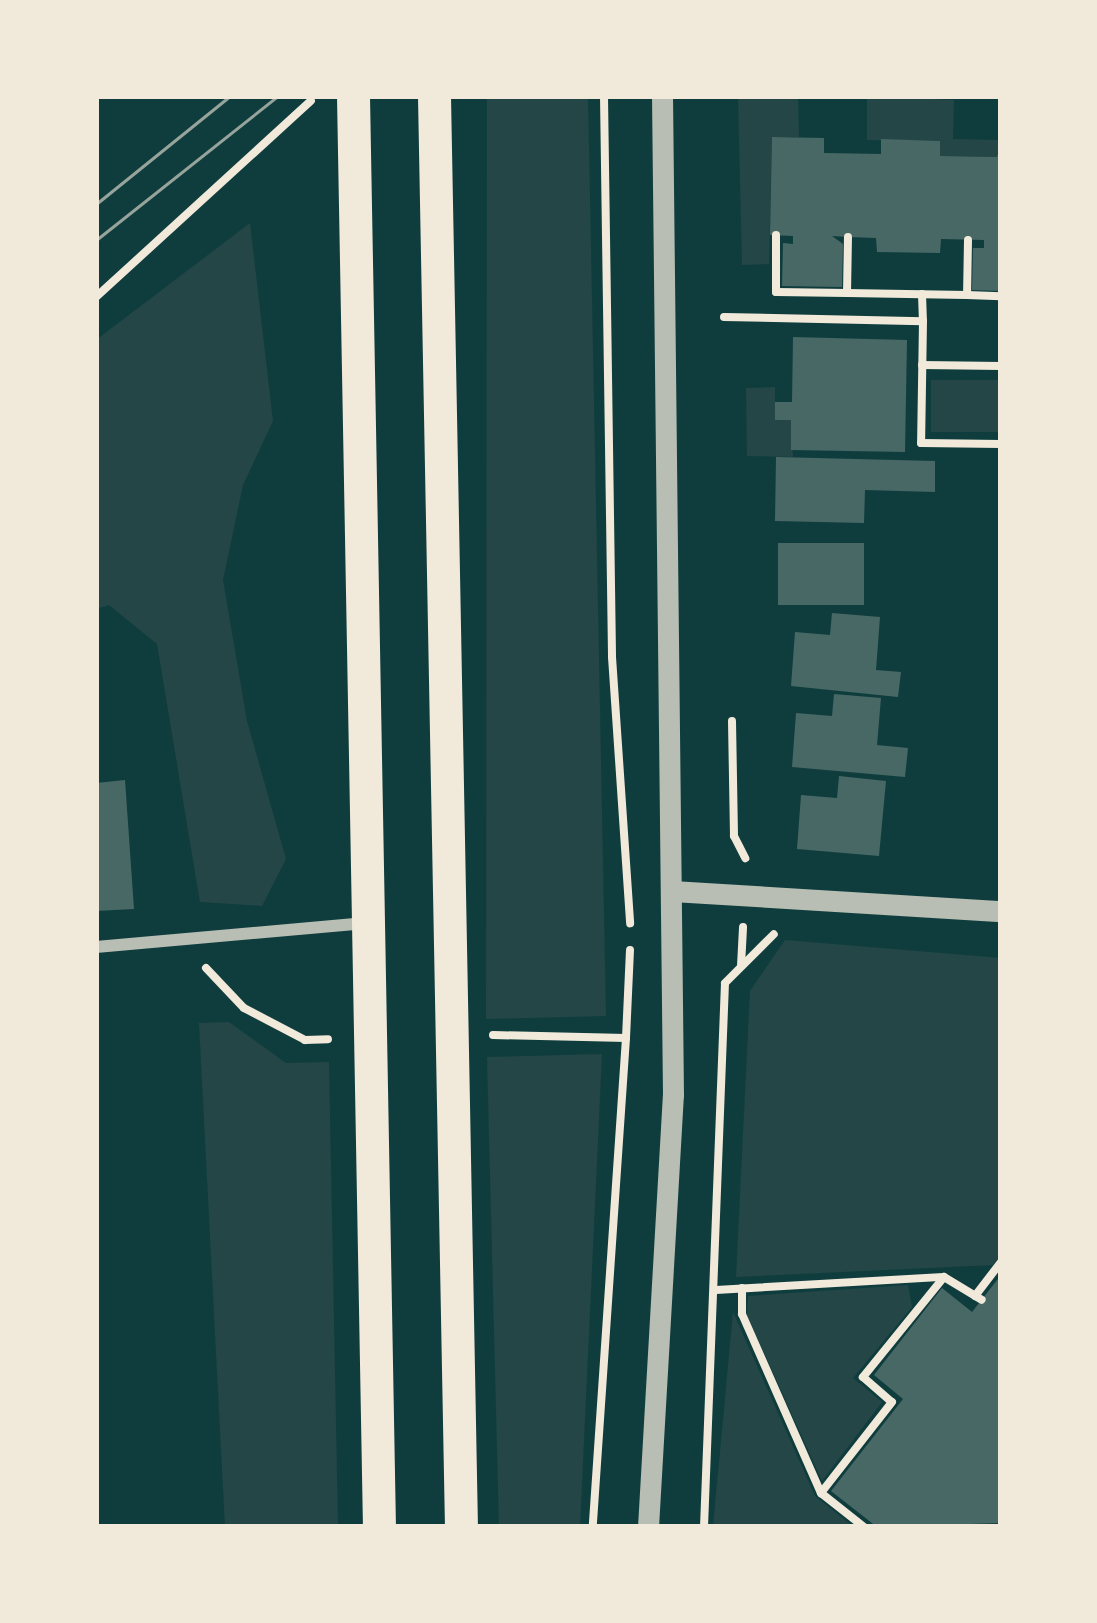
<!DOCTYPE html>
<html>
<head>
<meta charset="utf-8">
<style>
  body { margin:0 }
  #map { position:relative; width:1097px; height:1623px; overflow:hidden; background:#0f3d3e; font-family:"Public Sans",sans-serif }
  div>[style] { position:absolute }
  .green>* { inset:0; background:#244646; transform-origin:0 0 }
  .building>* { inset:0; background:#486865; transform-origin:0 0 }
  .path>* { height:8px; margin:-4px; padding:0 4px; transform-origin:4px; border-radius:4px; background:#f1e9da }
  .minor>* { height:12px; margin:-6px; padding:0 6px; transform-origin:6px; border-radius:6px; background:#b8beb3 }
  .tertiary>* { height:21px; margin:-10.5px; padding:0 10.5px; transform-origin:10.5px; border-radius:10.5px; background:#b8beb3 }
  .trunk>* { height:33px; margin:-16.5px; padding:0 16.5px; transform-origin:16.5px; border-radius:16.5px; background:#f1e9da }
  .tram>* { height:3px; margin:-1.5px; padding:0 1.5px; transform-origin:1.5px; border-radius:1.5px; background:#97a49c }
  span { translate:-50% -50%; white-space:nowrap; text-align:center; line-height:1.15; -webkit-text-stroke:10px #f1e9da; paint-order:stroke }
  .frame { position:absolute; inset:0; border:99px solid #f1e9da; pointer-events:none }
</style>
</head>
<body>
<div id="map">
  <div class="green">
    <i style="clip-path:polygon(487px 96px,588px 96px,606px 1016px,486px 1019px)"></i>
    <i style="clip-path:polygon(738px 96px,798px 96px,799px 137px,772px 137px,769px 264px,742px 265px)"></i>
    <i style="clip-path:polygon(867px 96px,954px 100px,953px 139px,1001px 140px,997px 157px,940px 156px,940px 141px,867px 140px)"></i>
    <i style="clip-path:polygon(250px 223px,273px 421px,243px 485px,223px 580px,247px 721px,286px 859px,262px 906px,200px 902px,157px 644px,109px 605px,96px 609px,96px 340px)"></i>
    <i style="left:931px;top:380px;width:70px;height:52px"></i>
    <i style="clip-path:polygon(775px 387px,775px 419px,791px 420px,793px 457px,747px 456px,746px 388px)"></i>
    <i style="clip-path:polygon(785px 940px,1001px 958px,1001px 1255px,993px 1265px,736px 1277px,750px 991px)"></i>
    <i style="clip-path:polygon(229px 1022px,286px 1063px,329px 1062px,338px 1527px,225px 1527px,199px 1023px)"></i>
    <i style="clip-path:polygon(602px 1054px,580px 1527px,499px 1527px,487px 1057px)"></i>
    <i style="clip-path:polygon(908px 1285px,912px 1307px,853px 1378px,882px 1402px,822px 1481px,747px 1315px,748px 1296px)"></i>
    <i style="clip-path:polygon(733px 1312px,815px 1496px,854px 1527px,713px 1527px)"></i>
  </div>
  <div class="building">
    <i style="clip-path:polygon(772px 137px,824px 138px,824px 153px,881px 154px,881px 139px,940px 141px,940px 156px,997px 157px,1001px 142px,1001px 291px,972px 290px,973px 248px,984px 248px,984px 240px,941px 239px,940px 253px,877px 252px,876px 238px,848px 237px,832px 236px,843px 244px,842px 287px,782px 286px,783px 243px,793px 244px,793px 236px,770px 235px)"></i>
    <i style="clip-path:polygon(793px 337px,907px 340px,905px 452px,791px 450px,791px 420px,775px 420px,775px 402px,792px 402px)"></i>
    <i style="clip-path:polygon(776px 457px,935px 461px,935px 492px,865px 490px,864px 523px,775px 521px)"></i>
    <i style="left:778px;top:543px;width:86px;height:62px"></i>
    <i style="clip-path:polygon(832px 613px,880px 617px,876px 670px,901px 672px,898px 697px,791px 686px,795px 632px,830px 635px)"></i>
    <i style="clip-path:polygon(834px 694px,881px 698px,877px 745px,908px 748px,905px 777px,792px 767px,796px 713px,832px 716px)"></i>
    <i style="clip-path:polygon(839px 776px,886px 781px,879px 856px,797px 849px,801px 795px,837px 798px)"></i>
    <i style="clip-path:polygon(125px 780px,134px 909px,96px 911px,96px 783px)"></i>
    <i style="clip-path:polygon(1001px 1275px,1001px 1523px,877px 1527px,831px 1491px,903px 1399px,874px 1375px,942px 1288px,972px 1312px)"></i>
  </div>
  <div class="path">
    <i style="left:604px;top:96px;width:561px;rotate:89.18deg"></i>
    <i style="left:612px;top:657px;width:267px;rotate:86.1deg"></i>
    <i style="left:776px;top:235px;width:57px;rotate:90deg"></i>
    <i style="left:776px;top:292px;width:71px;rotate:0.8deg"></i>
    <i style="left:847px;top:293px;width:56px;rotate:-89deg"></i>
    <i style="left:968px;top:240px;width:55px;rotate:91deg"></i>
    <i style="left:967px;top:295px;width:34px;rotate:2deg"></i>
    <i style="left:847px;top:293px;width:120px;rotate:1deg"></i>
    <i style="left:922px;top:294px;width:27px;rotate:88deg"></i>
    <i style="left:96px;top:297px;width:291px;rotate:-42.4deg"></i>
    <i style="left:724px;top:317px;width:199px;rotate:1.2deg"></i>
    <i style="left:923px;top:321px;width:122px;rotate:90.9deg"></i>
    <i style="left:921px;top:443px;width:80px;rotate:0.7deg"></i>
    <i style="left:922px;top:365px;width:79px;rotate:0.7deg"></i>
    <i style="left:732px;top:721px;width:115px;rotate:89deg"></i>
    <i style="left:734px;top:836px;width:25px;rotate:63deg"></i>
    <i style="left:741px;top:966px;width:39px;rotate:-87deg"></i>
    <i style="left:206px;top:968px;width:55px;rotate:46.5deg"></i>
    <i style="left:244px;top:1008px;width:69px;rotate:27.7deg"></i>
    <i style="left:305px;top:1040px;width:23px;rotate:-2deg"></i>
    <i style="left:493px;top:1035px;width:133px;rotate:1.3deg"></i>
    <i style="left:626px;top:1038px;width:490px;rotate:93.9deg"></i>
    <i style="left:626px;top:1038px;width:88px;rotate:-87.4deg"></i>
    <i style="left:944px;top:1277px;width:44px;rotate:31.2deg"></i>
    <i style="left:742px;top:1288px;width:26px;rotate:90deg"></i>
    <i style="left:742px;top:1314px;width:196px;rotate:66.2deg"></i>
    <i style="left:716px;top:1290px;width:228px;rotate:-3.3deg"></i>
    <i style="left:944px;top:1277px;width:129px;rotate:129deg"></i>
    <i style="left:863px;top:1377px;width:38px;rotate:41deg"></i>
    <i style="left:892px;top:1402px;width:115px;rotate:128deg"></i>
    <i style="left:821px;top:1493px;width:55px;rotate:38.3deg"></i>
    <i style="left:975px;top:1296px;width:43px;rotate:-52.6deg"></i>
    <i style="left:704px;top:1527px;width:544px;rotate:-87.79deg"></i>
    <i style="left:725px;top:983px;width:69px;rotate:-45deg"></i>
  </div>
  <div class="minor">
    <i style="left:96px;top:947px;width:271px;rotate:-5.1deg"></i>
  </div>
  <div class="tertiary">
    <i style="left:672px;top:891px;width:330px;rotate:3.5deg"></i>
    <i style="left:648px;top:1527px;width:433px;rotate:-86.7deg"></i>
    <i style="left:673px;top:1095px;width:999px;rotate:-90.63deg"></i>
  </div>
  <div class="trunk">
    <i style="left:353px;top:96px;width:1431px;rotate:88.96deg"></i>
    <i style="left:434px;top:96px;width:1431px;rotate:88.92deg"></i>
  </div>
  <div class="tram">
    <i style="left:96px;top:204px;width:172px;rotate:-38.9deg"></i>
    <i style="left:96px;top:240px;width:232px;rotate:-38.4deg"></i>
  </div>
  <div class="frame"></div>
</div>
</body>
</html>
